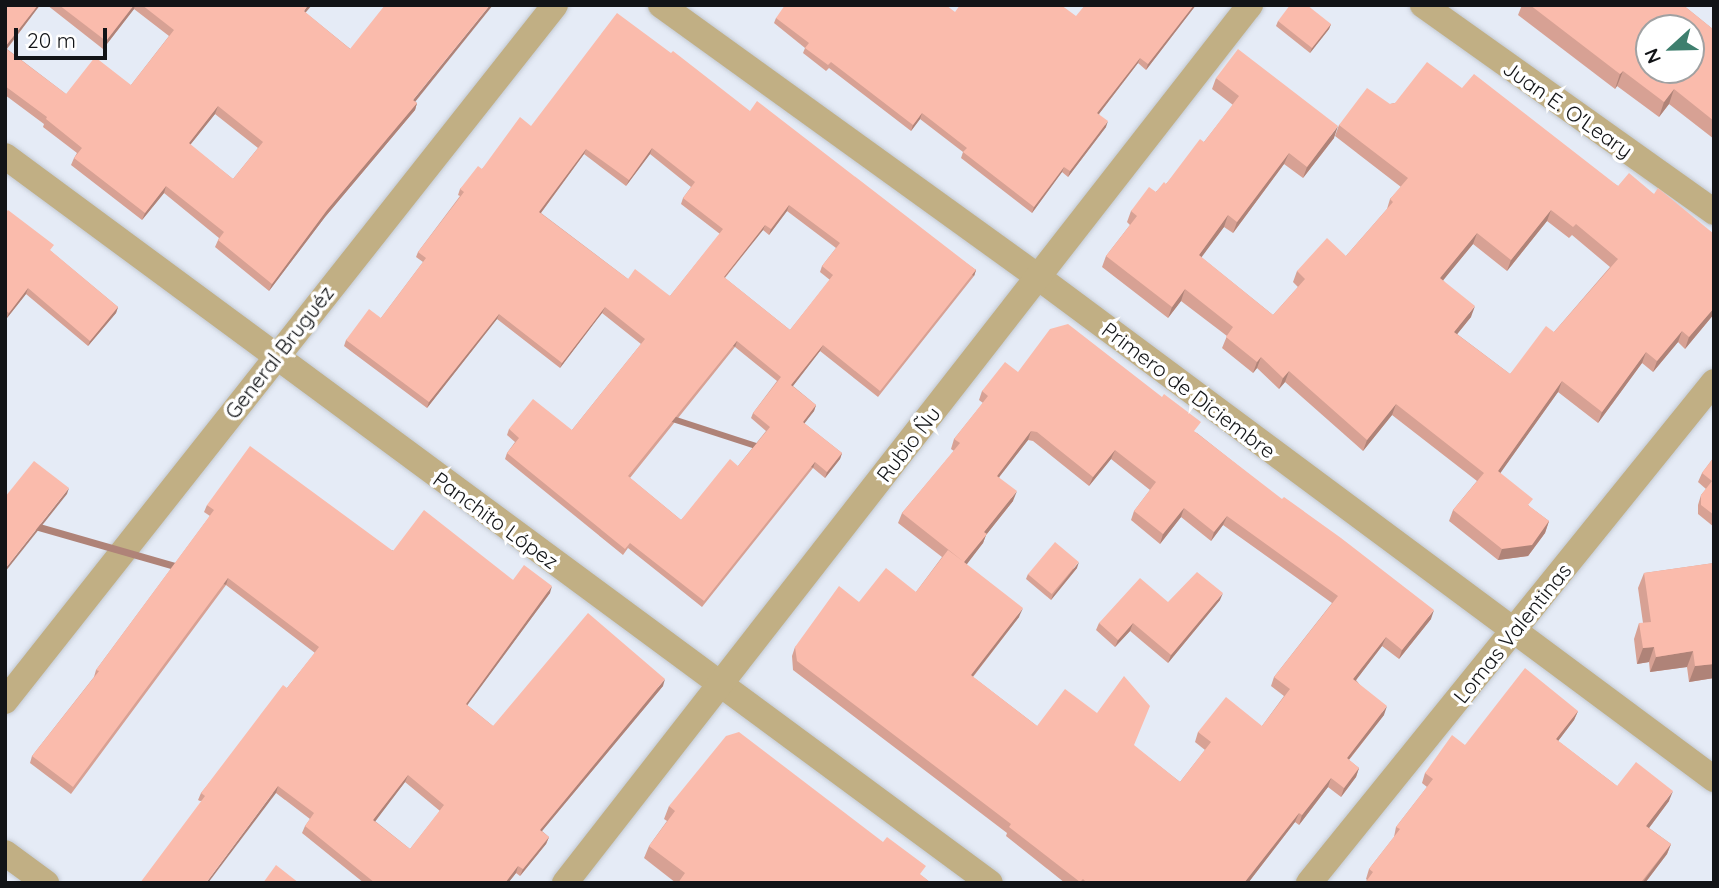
<!DOCTYPE html>
<html>
<head>
<meta charset="utf-8">
<style>
  body { margin:0 }
  #map { position:relative; width:1719px; height:888px; overflow:hidden; background:#e5ebf6; font-family:Quicksand,sans-serif }
  div>[style] { position:absolute }
  .roads { filter:drop-shadow(0 0 2px #c3c9d2) drop-shadow(0 0 2px #c3c9d2) }
  .minor>* { height:26px; margin:-13px; padding:0 13px; transform-origin:13px; border-radius:13px; background:#c1af84 }
  .wall>* { inset:0; background:#d7a194 }
  .shaded-wall>* { inset:0; background:#af8378; transform-origin:0 0 }
  .building>* { inset:0; background:#fabbac; transform-origin:0 0 }
  span { translate:-50% -50%; white-space:nowrap; text-align:center; line-height:1.15; -webkit-text-stroke:7px #fff; paint-order:stroke }
  .street-label { font-size:21px; color:#121417 }
  .frame { position:absolute; inset:0; border:7px solid #121417; pointer-events:none }
  .north { position:absolute; left:1635px; top:14px; width:70px; height:70px; box-sizing:border-box; background:#fff; border:2px solid #a0a1a2; border-radius:50%; rotate:248deg; font-size:19px; font-weight:700; line-height:28px; text-align:center; color:#121417 }
  .north::after { content:''; display:block; margin:auto; width:24px; height:32px; background:#3e7f6e; clip-path:polygon(50% 0,100% 100%,50% 72%,0 100%) }
  .scale { position:absolute; left:14px; top:28px; width:93px; height:32px; box-sizing:border-box; border:4px solid #121417; border-top:0; padding-left:9px; font-size:21px; line-height:24px; white-space:nowrap; color:#121417; -webkit-text-stroke:5px #fff; paint-order:stroke }
</style>
</head>
<body>
<div id="map">
  <div class="roads">
    <div class="minor">
      <i style="left:661px;top:5px;width:465px;rotate:35.8deg"></i>
      <i style="left:1038px;top:277px;width:842px;rotate:36.6deg"></i>
      <i style="left:1423px;top:5px;width:357px;rotate:35.4deg"></i>
      <i style="left:5px;top:156px;width:1224px;rotate:36.43deg"></i>
      <i style="left:5px;top:701px;width:887px;rotate:-51.68deg"></i>
      <i style="left:5px;top:853px;width:51px;rotate:36.2deg"></i>
      <i style="left:565px;top:883px;width:1114px;rotate:-52.04deg"></i>
      <i style="left:1309px;top:883px;width:644px;rotate:-51.05deg"></i>
    </div>
  </div>
  <div class="wall">
    <i style="clip-path:polygon(evenodd,5px 5px,40px 5px,7px 49px,66px 94px,131px 85px,169px 36px,134px 9px,103px 49px,47px 5px,255px 5px,258px 7px,306px 13px,417px 103px,415px 110px,325px 217px,269px 291px,215px 247px,219px 238px,164px 193px,142px 220px,71px 165px,74px 158px,77px 153px,43px 127px,44px 124px,5px 95px,5px 5px,215px 114px,258px 148px,233px 179px,190px 145px,215px 114px)"></i>
    <i style="clip-path:polygon(1196px 5px,1146px 70px,1138px 63px,1099px 114px,1106px 127px,1068px 177px,1062px 172px,1032px 213px,961px 158px,963px 152px,920px 119px,911px 131px,829px 68px,826px 71px,803px 53px,805px 48px,774px 23px,776px 18px,919px 7px,955px 12px,1076px 16px)"></i>
    <i style="clip-path:polygon(1522px 5px,1683px 5px,1714px 30px,1714px 139px,1669px 104px,1659px 117px,1617px 86px,1615px 89px,1518px 15px)"></i>
    <i style="clip-path:polygon(1278px 21px,1331px 24px,1329px 29px,1310px 53px,1276px 26px)"></i>
    <i style="clip-path:polygon(evenodd,1216px 78px,1334px 138px,1303px 178px,1284px 164px,1233px 233px,1224px 227px,1201px 257px,1273px 315px,1298px 287px,1293px 282px,1297px 271px,1346px 256px,1387px 209px,1390px 199px,1401px 187px,1335px 136px,1339px 125px,1390px 104px,1462px 88px,1618px 186px,1654px 194px,1714px 234px,1714px 314px,1685px 349px,1678px 342px,1653px 372px,1642px 363px,1598px 423px,1558px 392px,1500px 473px,1530px 507px,1549px 521px,1545px 533px,1528px 556px,1498px 560px,1449px 521px,1453px 510px,1477px 481px,1392px 415px,1363px 451px,1285px 382px,1279px 389px,1257px 368px,1253px 373px,1222px 348px,1227px 336px,1181px 301px,1168px 318px,1102px 267px,1106px 256px,1130px 225px,1127px 222px,1131px 211px,1166px 184px,1204px 142px,1233px 105px,1212px 89px,1216px 78px,1547px 221px,1569px 238px,1572px 235px,1610px 267px,1554px 332px,1510px 374px,1457px 334px,1471px 317px,1443px 280px,1473px 244px,1507px 271px,1547px 221px)"></i>
    <i style="clip-path:polygon(evenodd,750px 111px,976px 270px,974px 276px,878px 397px,820px 351px,793px 386px,816px 405px,814px 411px,804px 423px,842px 453px,840px 459px,825px 478px,813px 468px,702px 607px,628px 548px,623px 555px,505px 459px,507px 453px,515px 442px,507px 435px,509px 429px,572px 430px,641px 344px,602px 313px,560px 368px,497px 319px,427px 408px,344px 346px,346px 340px,381px 318px,423px 262px,416px 257px,418px 252px,460px 196px,458px 195px,460px 189px,482px 169px,531px 126px,750px 111px,584px 154px,626px 186px,650px 154px,691px 187px,683px 198px,681px 204px,720px 234px,670px 296px,628px 279px,541px 213px,584px 154px,750px 111px,787px 211px,836px 248px,822px 266px,820px 272px,830px 280px,790px 330px,725px 278px,763px 230px,769px 235px,787px 211px,750px 111px,735px 347px,777px 381px,753px 413px,751px 418px,766px 431px,738px 466px,681px 520px,630px 478px,735px 347px)"></i>
    <i style="clip-path:polygon(5px 213px,118px 307px,116px 313px,88px 346px,26px 294px,7px 318px,5px 317px)"></i>
    <i style="clip-path:polygon(evenodd,1018px 372px,1197px 433px,1431px 619px,1399px 659px,1382px 646px,1356px 680px,1384px 715px,1349px 760px,1359px 768px,1356px 777px,1341px 797px,1328px 787px,1299px 825px,1295px 822px,1248px 883px,1065px 883px,1006px 836px,1007px 833px,793px 670px,792px 656px,795px 647px,859px 602px,916px 592px,942px 557px,898px 523px,902px 513px,954px 451px,951px 449px,954px 439px,983px 403px,979px 400px,982px 391px,1018px 372px,1028px 440px,1033px 441px,1089px 486px,1111px 459px,1150px 490px,1134px 511px,1131px 520px,1160px 544px,1181px 517px,1211px 541px,1223px 525px,1332px 603px,1274px 677px,1271px 686px,1284px 696px,1262px 726px,1198px 732px,1195px 742px,1205px 750px,1180px 782px,1134px 746px,1037px 726px,973px 677px,1019px 617px,966px 564px,983px 543px,986px 535px,1013px 501px,999px 477px,1028px 440px)"></i>
    <i style="clip-path:polygon(1714px 457px,1714px 527px,1698px 514px,1698px 505px,1701px 495px,1706px 489px,1698px 482px,1702px 473px)"></i>
    <i style="clip-path:polygon(evenodd,207px 505px,513px 580px,550px 593px,467px 705px,493px 726px,663px 686px,542px 831px,549px 837px,546px 844px,520px 876px,516px 873px,508px 883px,364px 883px,302px 833px,305px 826px,310px 819px,276px 793px,200px 801px,198px 800px,201px 793px,287px 688px,315px 653px,226px 585px,71px 794px,30px 763px,32px 756px,94px 677px,96px 670px,210px 516px,204px 512px,207px 505px,405px 782px,440px 811px,410px 849px,375px 821px,405px 782px)"></i>
    <i style="clip-path:polygon(1714px 563px,1714px 678px,1689px 682px,1687px 667px,1650px 672px,1649px 662px,1637px 664px,1634px 639px,1639px 623px,1643px 623px,1638px 588px,1644px 573px)"></i>
    <i style="clip-path:polygon(1077px 568px,1051px 600px,1026px 579px,1028px 574px)"></i>
    <i style="clip-path:polygon(1220px 600px,1168px 663px,1130px 631px,1115px 647px,1096px 630px,1099px 623px,1168px 602px)"></i>
    <i style="clip-path:polygon(1578px 711px,1574px 720px,1558px 741px,1617px 786px,1669px 801px,1649px 828px,1671px 844px,1667px 854px,1645px 883px,1365px 883px,1367px 880px,1366px 879px,1369px 869px,1394px 837px,1396px 827px,1427px 787px,1422px 783px,1425px 773px,1465px 745px)"></i>
    <i style="clip-path:polygon(669px 806px,922px 876px,931px 883px,676px 883px,644px 858px,649px 846px,667px 821px,664px 819px)"></i>
  </div>
  <div class="shaded-wall">
    <i style="clip-path:polygon(38px 5px,40px 5px,5px 51px,5px 47px)"></i>
    <i style="clip-path:polygon(134px 5px,135px 5px,134px 9px,103px 49px,106px 41px)"></i>
    <i style="clip-path:polygon(308px 5px,312px 5px,301px 18px,304px 11px)"></i>
    <i style="clip-path:polygon(490px 5px,493px 5px,411px 107px,413px 100px)"></i>
    <i style="clip-path:polygon(1194px 5px,1196px 5px,1146px 70px,1148px 64px)"></i>
    <i style="clip-path:polygon(1331px 24px,1329px 29px,1310px 53px,1312px 48px)"></i>
    <i style="clip-path:polygon(1140px 58px,1138px 63px,1095px 119px,1097px 113px)"></i>
    <i style="clip-path:polygon(1623px 71px,1617px 86px,1615px 89px,1620px 74px)"></i>
    <i style="clip-path:polygon(1674px 89px,1669px 104px,1659px 117px,1664px 102px)"></i>
    <i style="clip-path:polygon(417px 103px,415px 110px,325px 217px,269px 291px,272px 284px,327px 210px)"></i>
    <i style="clip-path:polygon(218px 106px,215px 114px,186px 150px,189px 143px)"></i>
    <i style="clip-path:polygon(922px 113px,920px 119px,911px 131px,913px 125px)"></i>
    <i style="clip-path:polygon(1108px 121px,1106px 127px,1068px 177px,1070px 171px)"></i>
    <i style="clip-path:polygon(1338px 126px,1334px 138px,1303px 178px,1307px 167px)"></i>
    <i style="clip-path:polygon(652px 148px,650px 154px,626px 186px,629px 180px)"></i>
    <i style="clip-path:polygon(586px 149px,584px 154px,537px 218px,539px 212px)"></i>
    <i style="clip-path:polygon(1289px 153px,1284px 164px,1233px 233px,1237px 222px)"></i>
    <i style="clip-path:polygon(1064px 167px,1062px 172px,1032px 213px,1034px 207px)"></i>
    <i style="clip-path:polygon(166px 186px,164px 193px,142px 220px,145px 213px)"></i>
    <i style="clip-path:polygon(789px 205px,787px 211px,769px 235px,771px 229px)"></i>
    <i style="clip-path:polygon(1551px 210px,1547px 221px,1507px 271px,1511px 260px)"></i>
    <i style="clip-path:polygon(1228px 215px,1224px 227px,1195px 266px,1199px 255px)"></i>
    <i style="clip-path:polygon(765px 225px,763px 230px,721px 282px,724px 277px)"></i>
    <i style="clip-path:polygon(1477px 233px,1473px 244px,1436px 289px,1440px 278px)"></i>
    <i style="left:976px;top:270px;width:6px;height:154px;rotate:108deg"></i>
    <i style="clip-path:polygon(28px 288px,26px 294px,7px 318px,9px 313px)"></i>
    <i style="clip-path:polygon(1185px 289px,1181px 301px,1168px 318px,1172px 307px)"></i>
    <i style="clip-path:polygon(1475px 306px,1471px 317px,1450px 343px,1454px 332px)"></i>
    <i style="clip-path:polygon(118px 307px,116px 313px,88px 346px,90px 341px)"></i>
    <i style="clip-path:polygon(605px 307px,602px 313px,560px 368px,562px 363px)"></i>
    <i style="clip-path:polygon(1714px 308px,1714px 314px,1685px 349px,1689px 337px)"></i>
    <i style="clip-path:polygon(499px 314px,497px 319px,427px 408px,429px 402px)"></i>
    <i style="clip-path:polygon(1682px 331px,1678px 342px,1653px 372px,1657px 361px)"></i>
    <i style="left:737px;top:341px;width:6px;height:174px;rotate:108deg"></i>
    <i style="clip-path:polygon(823px 345px,820px 351px,789px 391px,791px 385px)"></i>
    <i style="clip-path:polygon(1646px 352px,1642px 363px,1598px 423px,1602px 412px)"></i>
    <i style="clip-path:polygon(1261px 357px,1257px 368px,1253px 373px,1257px 362px)"></i>
    <i style="clip-path:polygon(1289px 371px,1285px 382px,1279px 389px,1283px 378px)"></i>
    <i style="clip-path:polygon(1562px 381px,1558px 392px,1494px 482px,1498px 471px)"></i>
    <i style="clip-path:polygon(1396px 404px,1392px 415px,1363px 451px,1367px 440px)"></i>
    <i style="clip-path:polygon(816px 405px,814px 411px,801px 428px,803px 422px)"></i>
    <i style="clip-path:polygon(1031px 431px,1028px 440px,993px 485px,997px 476px)"></i>
    <i style="clip-path:polygon(1115px 450px,1111px 459px,1089px 486px,1093px 477px)"></i>
    <i style="clip-path:polygon(842px 453px,840px 459px,825px 478px,827px 472px)"></i>
    <i style="left:815px;top:462px;width:6px;height:178px;rotate:108deg"></i>
    <i style="clip-path:polygon(69px 488px,67px 494px,5px 572px,5px 569px)"></i>
    <i style="clip-path:polygon(1017px 491px,1013px 501px,986px 535px,983px 543px,961px 572px,964px 562px,984px 532px)"></i>
    <i style="clip-path:polygon(1184px 508px,1181px 517px,1160px 544px,1163px 534px)"></i>
    <i style="clip-path:polygon(1227px 516px,1223px 525px,1211px 541px,1214px 532px)"></i>
    <i style="clip-path:polygon(1549px 521px,1545px 533px,1528px 556px,1498px 560px,1502px 549px)"></i>
    <i style="clip-path:polygon(1079px 562px,1077px 568px,1051px 600px,1053px 595px)"></i>
    <i style="left:228px;top:578px;width:7px;height:260px;rotate:106deg"></i>
    <i style="clip-path:polygon(552px 586px,550px 593px,463px 711px,466px 704px)"></i>
    <i style="clip-path:polygon(1223px 593px,1220px 600px,1168px 663px,1171px 655px)"></i>
    <i style="clip-path:polygon(1023px 608px,1019px 617px,967px 684px,971px 675px)"></i>
    <i style="clip-path:polygon(1434px 610px,1431px 619px,1399px 659px,1402px 650px)"></i>
    <i style="clip-path:polygon(1133px 623px,1130px 631px,1115px 647px,1118px 640px)"></i>
    <i style="clip-path:polygon(1386px 637px,1382px 646px,1350px 688px,1353px 679px)"></i>
    <i style="clip-path:polygon(1654px 647px,1649px 662px,1637px 664px,1643px 648px)"></i>
    <i style="clip-path:polygon(1693px 651px,1687px 667px,1650px 672px,1656px 657px)"></i>
    <i style="clip-path:polygon(1714px 664px,1714px 678px,1689px 682px,1695px 666px)"></i>
    <i style="clip-path:polygon(665px 679px,663px 686px,537px 837px,540px 830px)"></i>
    <i style="clip-path:polygon(1387px 706px,1384px 715px,1343px 767px,1347px 758px)"></i>
    <i style="clip-path:polygon(1578px 711px,1574px 720px,1552px 749px,1556px 739px)"></i>
    <i style="clip-path:polygon(1359px 768px,1356px 777px,1341px 797px,1344px 788px)"></i>
    <i style="clip-path:polygon(408px 775px,405px 782px,371px 827px,373px 820px)"></i>
    <i style="clip-path:polygon(1331px 778px,1328px 787px,1299px 825px,1302px 815px)"></i>
    <i style="clip-path:polygon(278px 786px,276px 793px,208px 883px,206px 883px)"></i>
    <i style="clip-path:polygon(1673px 791px,1669px 801px,1643px 836px,1646px 826px)"></i>
    <i style="clip-path:polygon(1299px 813px,1295px 822px,1248px 883px,1244px 883px)"></i>
    <i style="clip-path:polygon(549px 837px,546px 844px,520px 876px,523px 869px)"></i>
    <i style="clip-path:polygon(1671px 844px,1667px 854px,1645px 883px,1642px 883px)"></i>
    <i style="clip-path:polygon(518px 866px,516px 873px,508px 883px,505px 883px)"></i>
  </div>
  <div class="building">
    <i style="clip-path:polygon(5px 5px,38px 5px,5px 47px)"></i>
    <i style="clip-path:polygon(59px 5px,134px 5px,106px 41px)"></i>
    <i style="clip-path:polygon(evenodd,142px 5px,255px 5px,258px 7px,259px 5px,308px 5px,304px 11px,350px 49px,385px 5px,490px 5px,413px 100px,417px 103px,327px 210px,272px 284px,218px 240px,224px 232px,166px 186px,145px 213px,74px 158px,82px 148px,46px 119px,47px 117px,5px 86px,5px 48px,66px 94px,95px 57px,131px 85px,174px 30px,142px 5px,218px 106px,263px 142px,233px 179px,189px 143px,218px 106px)"></i>
    <i style="clip-path:polygon(785px 5px,917px 5px,919px 7px,921px 5px,946px 5px,955px 12px,960px 5px,1061px 5px,1076px 16px,1085px 5px,1194px 5px,1148px 64px,1140px 58px,1097px 113px,1108px 121px,1070px 171px,1064px 167px,1034px 207px,963px 152px,967px 148px,922px 113px,913px 125px,831px 62px,828px 65px,805px 48px,809px 43px,776px 18px)"></i>
    <i style="clip-path:polygon(1290px 5px,1307px 5px,1331px 24px,1312px 48px,1278px 21px)"></i>
    <i style="clip-path:polygon(evenodd,1530px 5px,1683px 5px,1714px 30px,1714px 121px,1674px 89px,1664px 102px,1623px 71px,1620px 74px,1530px 5px,1649px 28px,1691px 28px,1691px 70px,1649px 70px,1649px 28px)"></i>
    <i style="clip-path:polygon(evenodd,617px 13px,671px 53px,673px 51px,750px 111px,757px 101px,976px 270px,880px 391px,823px 345px,791px 385px,816px 405px,803px 422px,842px 453px,827px 472px,815px 462px,704px 601px,630px 543px,625px 549px,507px 453px,519px 438px,509px 429px,533px 399px,572px 430px,645px 339px,605px 307px,562px 363px,499px 314px,429px 402px,346px 340px,369px 309px,381px 318px,426px 258px,418px 252px,464px 192px,460px 189px,478px 166px,482px 169px,520px 117px,531px 126px,617px 13px,652px 148px,695px 182px,683px 198px,723px 229px,670px 296px,635px 269px,628px 279px,539px 212px,586px 149px,629px 180px,652px 148px,617px 13px,789px 205px,840px 243px,822px 266px,833px 275px,790px 330px,724px 277px,765px 225px,771px 229px,789px 205px,617px 13px,737px 341px,781px 377px,753px 413px,770px 427px,738px 466px,730px 459px,681px 520px,628px 476px,737px 341px)"></i>
    <i style="clip-path:polygon(evenodd,1238px 49px,1338px 126px,1307px 167px,1289px 153px,1237px 222px,1228px 215px,1199px 255px,1273px 315px,1305px 279px,1297px 271px,1327px 238px,1346px 256px,1393px 202px,1390px 199px,1408px 178px,1339px 125px,1367px 88px,1390px 104px,1395px 103px,1427px 62px,1462px 88px,1474px 74px,1618px 186px,1629px 173px,1654px 194px,1658px 188px,1714px 234px,1714px 308px,1689px 337px,1682px 331px,1657px 361px,1646px 352px,1602px 412px,1562px 381px,1498px 471px,1533px 499px,1528px 505px,1549px 521px,1532px 545px,1502px 549px,1453px 510px,1484px 473px,1396px 404px,1367px 440px,1289px 371px,1283px 378px,1261px 357px,1257px 362px,1226px 337px,1233px 327px,1185px 289px,1172px 307px,1106px 256px,1137px 216px,1131px 211px,1149px 187px,1156px 192px,1164px 182px,1166px 184px,1200px 139px,1204px 142px,1239px 96px,1216px 78px,1238px 49px,1551px 210px,1573px 227px,1576px 224px,1618px 259px,1554px 332px,1546px 326px,1510px 374px,1454px 332px,1475px 306px,1440px 278px,1477px 233px,1511px 260px,1551px 210px)"></i>
    <i style="clip-path:polygon(8px 210px,54px 245px,50px 250px,118px 307px,90px 341px,28px 288px,9px 313px,5px 310px,5px 213px)"></i>
    <i style="clip-path:polygon(evenodd,1068px 324px,1162px 397px,1164px 394px,1201px 422px,1194px 431px,1282px 499px,1284px 497px,1341px 538px,1434px 610px,1402px 650px,1386px 637px,1353px 679px,1387px 706px,1347px 758px,1359px 768px,1344px 788px,1331px 778px,1302px 815px,1299px 813px,1244px 883px,1087px 883px,1083px 879px,1080px 882px,1009px 827px,1011px 824px,797px 661px,795px 647px,839px 586px,859px 602px,886px 568px,916px 592px,948px 550px,964px 562px,902px 513px,960px 443px,954px 439px,988px 396px,982px 391px,1005px 362px,1018px 372px,1050px 329px,1068px 324px,1031px 431px,1037px 432px,1093px 477px,1115px 450px,1156px 482px,1134px 511px,1163px 534px,1184px 508px,1214px 532px,1227px 516px,1338px 596px,1274px 677px,1290px 689px,1262px 726px,1226px 697px,1198px 732px,1211px 742px,1180px 782px,1134px 745px,1150px 706px,1124px 676px,1097px 713px,1065px 689px,1037px 726px,971px 675px,1023px 608px,964px 562px,987px 534px,984px 532px,1017px 491px,997px 476px,1031px 431px)"></i>
    <i style="clip-path:polygon(evenodd,250px 446px,393px 551px,424px 510px,513px 580px,524px 565px,552px 586px,466px 704px,493px 726px,588px 613px,665px 679px,540px 830px,549px 837px,523px 869px,518px 866px,505px 883px,375px 883px,305px 826px,314px 813px,278px 786px,206px 883px,140px 883px,205px 796px,201px 793px,283px 685px,287px 688px,319px 647px,228px 578px,73px 787px,32px 756px,99px 671px,96px 670px,214px 510px,207px 505px,250px 446px,408px 775px,444px 805px,410px 849px,373px 820px,408px 775px)"></i>
    <i style="clip-path:polygon(1714px 457px,1714px 515px,1701px 505px,1701px 495px,1712px 481px,1702px 473px)"></i>
    <i style="clip-path:polygon(34px 461px,69px 488px,5px 569px,5px 497px)"></i>
    <i style="left:1055px;top:542px;width:31px;height:42px;rotate:40deg"></i>
    <i style="clip-path:polygon(1714px 563px,1714px 664px,1695px 666px,1693px 651px,1656px 657px,1654px 647px,1643px 648px,1639px 623px,1651px 622px,1644px 573px)"></i>
    <i style="clip-path:polygon(1197px 572px,1223px 593px,1171px 655px,1133px 623px,1118px 640px,1099px 623px,1140px 578px,1168px 602px)"></i>
    <i style="clip-path:polygon(1525px 668px,1578px 711px,1556px 739px,1617px 786px,1636px 762px,1673px 791px,1646px 826px,1671px 844px,1642px 881px,1644px 883px,1365px 883px,1373px 872px,1369px 869px,1400px 829px,1396px 827px,1433px 779px,1425px 773px,1452px 735px,1465px 745px)"></i>
    <i style="clip-path:polygon(739px 732px,883px 842px,887px 837px,926px 866px,920px 874px,931px 883px,678px 883px,685px 873px,649px 846px,675px 811px,669px 806px,726px 736px)"></i>
    <i style="clip-path:polygon(276px 865px,299px 883px,263px 883px)"></i>
  </div>
  <div class="street-label">
    <span style="left:1568px;top:109px;rotate:35deg">Juan E. O'Leary</span>
    <span style="left:279px;top:352px;rotate:-52deg">General Bruguéz</span>
    <span style="left:1189px;top:390px;rotate:37deg">Primero de Diciembre</span>
    <span style="left:908px;top:444px;rotate:-52deg">Rubio Ñu</span>
    <span style="left:496px;top:520px;rotate:36deg">Panchito López</span>
    <span style="left:1512px;top:633px;rotate:-51deg">Lomas Valentinas</span>
  </div>
  <div class="frame"></div>
  <div class="north">N</div>
  <div class="scale">20 m</div>
</div>
</body>
</html>
